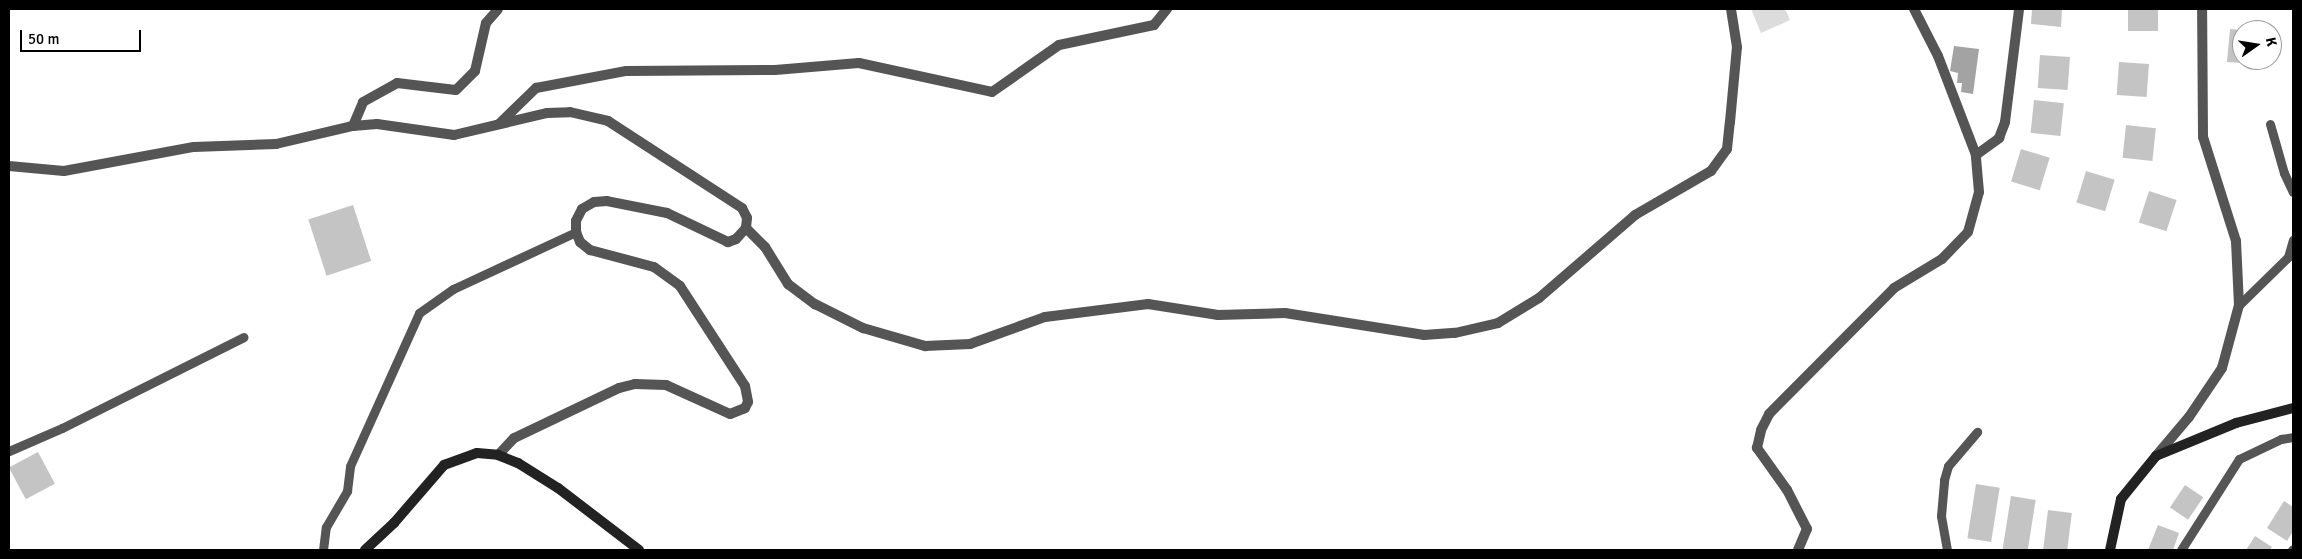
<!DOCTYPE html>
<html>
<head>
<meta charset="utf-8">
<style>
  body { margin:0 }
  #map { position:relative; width:2302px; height:559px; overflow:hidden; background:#fff; font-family:Signika,sans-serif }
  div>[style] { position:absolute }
  .green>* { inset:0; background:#dcdcdc }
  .water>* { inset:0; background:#a3a3a3 }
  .building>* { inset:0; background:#c4c4c4; transform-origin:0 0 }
  .lane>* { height:9px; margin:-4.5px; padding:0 4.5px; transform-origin:4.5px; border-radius:4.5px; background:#555 }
  .street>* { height:10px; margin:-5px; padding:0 5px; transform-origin:5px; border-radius:5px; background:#555 }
  .secondary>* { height:10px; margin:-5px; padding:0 5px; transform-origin:5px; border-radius:5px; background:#222 }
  span { translate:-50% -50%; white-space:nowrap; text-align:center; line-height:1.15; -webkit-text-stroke:4.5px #fff; paint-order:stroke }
  .frame { position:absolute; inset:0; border:10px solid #000; pointer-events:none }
  .north { position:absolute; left:2232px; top:20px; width:50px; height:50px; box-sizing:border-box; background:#fff; border:1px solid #999; border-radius:50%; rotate:77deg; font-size:14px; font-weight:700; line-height:20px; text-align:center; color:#000 }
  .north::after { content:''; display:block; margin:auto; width:18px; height:22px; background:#000; clip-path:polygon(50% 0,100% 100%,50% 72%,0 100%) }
  .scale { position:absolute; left:20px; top:30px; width:121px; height:22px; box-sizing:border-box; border:2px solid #000; border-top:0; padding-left:6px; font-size:15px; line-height:18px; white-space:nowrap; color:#000; -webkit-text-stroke:4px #fff; paint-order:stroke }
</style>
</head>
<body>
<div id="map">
  <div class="green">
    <i style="clip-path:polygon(1751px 9px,1785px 9px,1790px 20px,1761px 33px)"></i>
  </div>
  <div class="water">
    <i style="clip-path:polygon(1954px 46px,1979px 49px,1973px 94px,1961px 92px,1962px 83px,1957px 83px,1958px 73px,1950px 71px)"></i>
  </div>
  <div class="building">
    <i style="clip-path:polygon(2032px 9px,2062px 9px,2061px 27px,2031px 24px)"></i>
    <i style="left:2128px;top:9px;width:30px;height:22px"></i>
    <i style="clip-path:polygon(2230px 29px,2242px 30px,2242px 60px,2258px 60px,2257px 64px,2227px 62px)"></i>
    <i style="left:2040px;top:55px;width:30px;height:33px;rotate:4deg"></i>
    <i style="left:2119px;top:62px;width:30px;height:33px;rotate:4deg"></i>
    <i style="left:2034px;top:100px;width:30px;height:33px;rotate:6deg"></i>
    <i style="left:2126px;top:125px;width:30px;height:33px;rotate:6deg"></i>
    <i style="left:2021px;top:149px;width:30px;height:34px;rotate:17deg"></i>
    <i style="left:2086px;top:171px;width:30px;height:33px;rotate:17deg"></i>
    <i style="left:2149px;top:191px;width:29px;height:33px;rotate:18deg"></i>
    <i style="left:353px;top:205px;width:59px;height:47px;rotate:72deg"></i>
    <i style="left:38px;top:452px;width:36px;height:33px;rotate:62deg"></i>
    <i style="left:1976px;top:484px;width:24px;height:55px;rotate:9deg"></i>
    <i style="left:2185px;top:485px;width:22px;height:27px;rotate:34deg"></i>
    <i style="left:2011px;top:496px;width:25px;height:55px;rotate:9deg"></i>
    <i style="clip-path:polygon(2284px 501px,2293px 507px,2293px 531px,2287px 541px,2267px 528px)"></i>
    <i style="left:2048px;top:510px;width:24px;height:40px;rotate:7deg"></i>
    <i style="clip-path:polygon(2158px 525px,2179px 533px,2173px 550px,2148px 550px)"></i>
    <i style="clip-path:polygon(2255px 536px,2272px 547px,2270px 550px,2246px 550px)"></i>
  </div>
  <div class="lane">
    <i style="left:2270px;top:124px;width:51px;rotate:74.1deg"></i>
    <i style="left:2284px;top:173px;width:21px;rotate:65deg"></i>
    <i style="left:2239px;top:305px;width:69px;rotate:-44.4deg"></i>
    <i style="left:2288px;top:257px;width:18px;rotate:-74deg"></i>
    <i style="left:9px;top:451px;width:58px;rotate:-23.5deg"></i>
    <i style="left:62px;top:428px;width:203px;rotate:-26.6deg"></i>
    <i style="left:323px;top:550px;width:23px;rotate:-83deg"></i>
    <i style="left:326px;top:527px;width:42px;rotate:-59.7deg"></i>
    <i style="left:347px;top:491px;width:25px;rotate:-83deg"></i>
    <i style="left:350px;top:466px;width:168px;rotate:-65.7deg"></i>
    <i style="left:419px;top:313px;width:42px;rotate:-35.2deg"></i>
    <i style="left:453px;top:289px;width:136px;rotate:-24.9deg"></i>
    <i style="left:1947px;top:550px;width:35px;rotate:-100deg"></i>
    <i style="left:1941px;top:516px;width:36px;rotate:-85deg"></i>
    <i style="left:1944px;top:480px;width:15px;rotate:-74deg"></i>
    <i style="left:1948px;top:466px;width:45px;rotate:-49.5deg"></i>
    <i style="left:2181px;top:550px;width:108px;rotate:-57.5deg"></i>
    <i style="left:2239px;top:459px;width:47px;rotate:-25.5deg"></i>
    <i style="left:2281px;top:439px;width:12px;rotate:-9deg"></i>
    <i style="left:2292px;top:550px;width:1px;rotate:-45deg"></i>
  </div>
  <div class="street">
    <i style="left:499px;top:124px;width:52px;rotate:-44.2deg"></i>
    <i style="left:536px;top:88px;width:92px;rotate:-10.7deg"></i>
    <i style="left:626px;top:71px;width:149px;rotate:-0.4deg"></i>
    <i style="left:775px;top:70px;width:84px;rotate:-4.8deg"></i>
    <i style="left:859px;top:63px;width:136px;rotate:12.3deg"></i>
    <i style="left:992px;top:92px;width:82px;rotate:-35deg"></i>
    <i style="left:1059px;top:45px;width:97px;rotate:-11.9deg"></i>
    <i style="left:1154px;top:25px;width:21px;rotate:-51deg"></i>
    <i style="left:353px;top:126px;width:26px;rotate:-67deg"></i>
    <i style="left:363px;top:102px;width:39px;rotate:-29deg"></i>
    <i style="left:397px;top:83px;width:59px;rotate:6.8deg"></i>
    <i style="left:456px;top:90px;width:27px;rotate:-45deg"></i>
    <i style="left:475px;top:71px;width:49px;rotate:-77.1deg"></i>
    <i style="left:486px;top:23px;width:18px;rotate:-49deg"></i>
    <i style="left:1976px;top:155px;width:29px;rotate:-36deg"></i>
    <i style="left:1999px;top:138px;width:17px;rotate:-69deg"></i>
    <i style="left:2005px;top:122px;width:114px;rotate:-82.9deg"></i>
    <i style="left:9px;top:166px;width:55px;rotate:5.2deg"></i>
    <i style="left:64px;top:171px;width:132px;rotate:-10.5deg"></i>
    <i style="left:194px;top:147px;width:82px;rotate:-2.1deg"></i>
    <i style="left:276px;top:144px;width:79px;rotate:-13.2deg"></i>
    <i style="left:353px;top:126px;width:24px;rotate:-5deg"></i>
    <i style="left:377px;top:124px;width:78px;rotate:8.1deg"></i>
    <i style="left:454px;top:135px;width:96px;rotate:-13.3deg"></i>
    <i style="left:547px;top:113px;width:23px;rotate:-2deg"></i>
    <i style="left:570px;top:112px;width:39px;rotate:13deg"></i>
    <i style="left:608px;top:121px;width:160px;rotate:33deg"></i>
    <i style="left:742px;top:208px;width:11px;rotate:63deg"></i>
    <i style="left:747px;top:218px;width:10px;rotate:96deg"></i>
    <i style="left:746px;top:228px;width:15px;rotate:132deg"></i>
    <i style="left:736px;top:239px;width:9px;rotate:159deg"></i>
    <i style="left:728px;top:242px;width:68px;rotate:-154.6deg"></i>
    <i style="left:667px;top:213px;width:61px;rotate:-168.7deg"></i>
    <i style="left:607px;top:201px;width:13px;rotate:176deg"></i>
    <i style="left:594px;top:202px;width:14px;rotate:150deg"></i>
    <i style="left:582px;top:209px;width:13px;rotate:117deg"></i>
    <i style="left:576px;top:221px;width:11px;rotate:90deg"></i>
    <i style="left:576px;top:232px;width:11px;rotate:68deg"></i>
    <i style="left:580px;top:242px;width:13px;rotate:39deg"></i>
    <i style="left:590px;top:250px;width:66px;rotate:14.9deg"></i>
    <i style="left:654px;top:267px;width:32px;rotate:36deg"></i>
    <i style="left:680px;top:286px;width:119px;rotate:57deg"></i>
    <i style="left:745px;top:386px;width:16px;rotate:79deg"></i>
    <i style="left:748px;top:402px;width:7px;rotate:117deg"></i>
    <i style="left:745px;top:408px;width:16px;rotate:158deg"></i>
    <i style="left:730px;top:414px;width:70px;rotate:-155.6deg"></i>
    <i style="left:666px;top:385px;width:31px;rotate:-178deg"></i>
    <i style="left:635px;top:384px;width:16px;rotate:166deg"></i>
    <i style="left:619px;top:388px;width:116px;rotate:154.5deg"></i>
    <i style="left:514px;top:438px;width:23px;rotate:133deg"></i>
    <i style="left:746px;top:228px;width:27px;rotate:45deg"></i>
    <i style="left:765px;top:247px;width:44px;rotate:58.1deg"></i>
    <i style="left:788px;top:284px;width:34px;rotate:37deg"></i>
    <i style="left:815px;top:304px;width:54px;rotate:26.6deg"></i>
    <i style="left:863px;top:328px;width:65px;rotate:16.2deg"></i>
    <i style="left:925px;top:346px;width:45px;rotate:-2.5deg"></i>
    <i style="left:970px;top:344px;width:80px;rotate:-19.8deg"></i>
    <i style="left:1045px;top:317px;width:104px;rotate:-7.2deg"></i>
    <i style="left:1148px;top:304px;width:71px;rotate:8.9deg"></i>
    <i style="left:1218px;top:315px;width:67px;rotate:-1.7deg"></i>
    <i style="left:1285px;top:313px;width:141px;rotate:9deg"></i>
    <i style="left:1424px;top:335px;width:31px;rotate:-4deg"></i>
    <i style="left:1455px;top:333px;width:44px;rotate:-13.1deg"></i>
    <i style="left:1498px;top:323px;width:48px;rotate:-31.4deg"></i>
    <i style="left:1539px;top:298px;width:127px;rotate:-40.8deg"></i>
    <i style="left:1635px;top:215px;width:88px;rotate:-30.1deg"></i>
    <i style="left:1711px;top:171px;width:27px;rotate:-54deg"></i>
    <i style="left:1727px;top:149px;width:27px;rotate:-84deg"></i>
    <i style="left:1730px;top:122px;width:75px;rotate:-84.7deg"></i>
    <i style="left:1737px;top:47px;width:38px;rotate:-99deg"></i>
    <i style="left:2156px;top:456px;width:51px;rotate:-49.8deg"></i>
    <i style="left:2189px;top:417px;width:59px;rotate:-56deg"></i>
    <i style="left:2222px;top:368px;width:65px;rotate:-74.9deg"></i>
    <i style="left:2239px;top:305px;width:64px;rotate:-92.7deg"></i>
    <i style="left:2236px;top:241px;width:109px;rotate:-107.6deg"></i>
    <i style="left:2203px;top:137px;width:128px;rotate:-90.4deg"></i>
    <i style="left:1798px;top:550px;width:23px;rotate:-67deg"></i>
    <i style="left:1807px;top:529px;width:44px;rotate:-117.1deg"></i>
    <i style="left:1787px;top:490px;width:52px;rotate:-125.5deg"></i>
    <i style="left:1757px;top:448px;width:18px;rotate:-77deg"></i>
    <i style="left:1761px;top:430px;width:18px;rotate:-63deg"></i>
    <i style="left:1769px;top:414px;width:177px;rotate:-45.2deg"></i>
    <i style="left:1894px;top:288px;width:56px;rotate:-31.1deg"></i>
    <i style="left:1942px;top:259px;width:37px;rotate:-46deg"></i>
    <i style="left:1968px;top:232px;width:41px;rotate:-74.6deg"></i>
    <i style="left:1979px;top:192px;width:37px;rotate:-95deg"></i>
    <i style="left:1976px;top:155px;width:106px;rotate:-111deg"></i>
    <i style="left:1938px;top:56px;width:53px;rotate:-117.1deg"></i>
  </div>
  <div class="secondary">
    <i style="left:365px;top:550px;width:40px;rotate:-43deg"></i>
    <i style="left:394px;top:523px;width:77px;rotate:-49.2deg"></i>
    <i style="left:444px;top:465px;width:35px;rotate:-20deg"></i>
    <i style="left:477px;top:453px;width:21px;rotate:5deg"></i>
    <i style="left:498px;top:455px;width:22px;rotate:22deg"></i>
    <i style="left:518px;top:463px;width:47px;rotate:32deg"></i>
    <i style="left:558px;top:488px;width:102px;rotate:37.4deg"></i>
    <i style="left:2110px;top:550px;width:52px;rotate:-77.8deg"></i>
    <i style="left:2121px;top:499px;width:55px;rotate:-50.9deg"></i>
    <i style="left:2156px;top:456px;width:87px;rotate:-22.4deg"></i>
    <i style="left:2236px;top:423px;width:59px;rotate:-14.7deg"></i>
  </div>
  <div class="frame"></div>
  <div class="north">K</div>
  <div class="scale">50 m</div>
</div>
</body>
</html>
